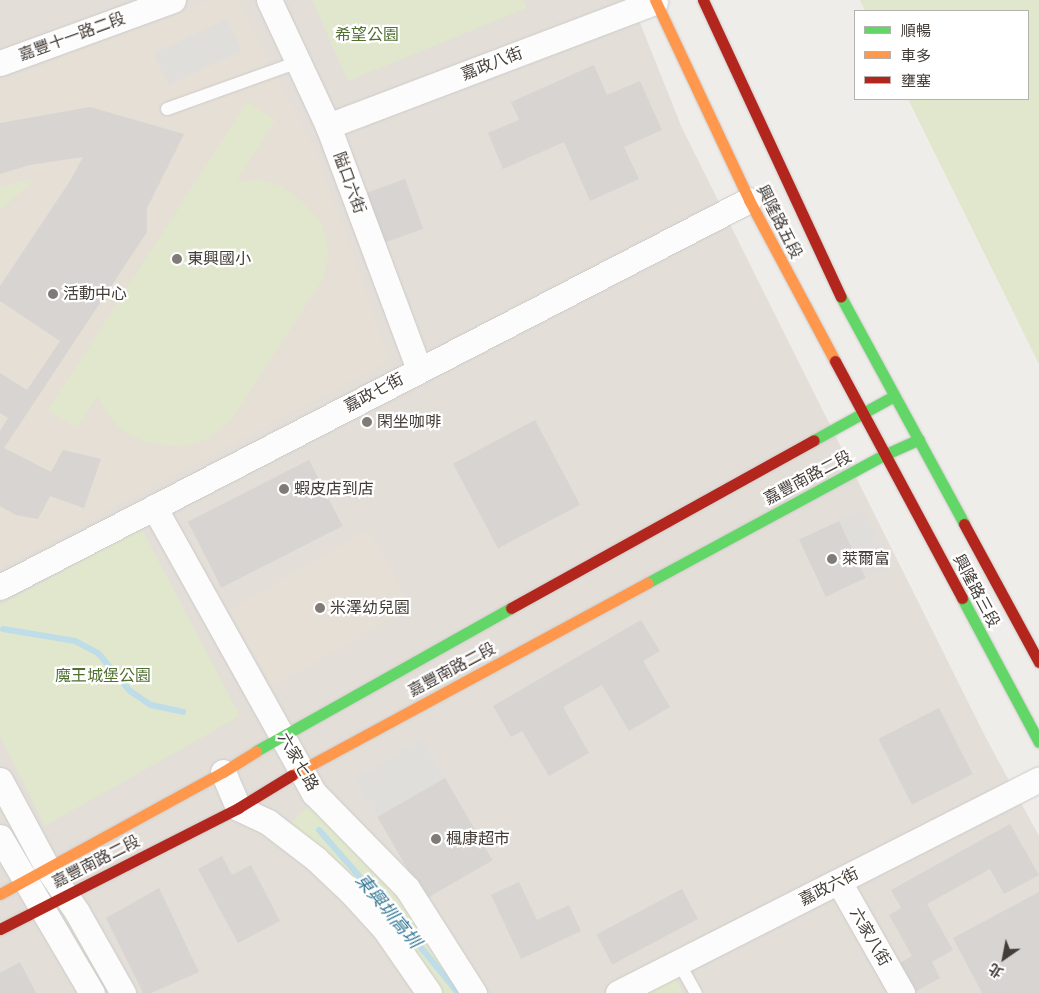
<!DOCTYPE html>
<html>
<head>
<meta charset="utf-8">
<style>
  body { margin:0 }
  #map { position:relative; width:1039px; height:993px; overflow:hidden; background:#efedea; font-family:"Space Grotesk","Noto Sans TC",sans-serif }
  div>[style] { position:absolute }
  .residential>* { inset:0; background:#e3ded8 }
  .education>* { inset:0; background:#e5dfd6; transform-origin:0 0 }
  .green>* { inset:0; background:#e0e7cc }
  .parking>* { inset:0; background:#e0dedb; transform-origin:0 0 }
  .stream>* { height:6px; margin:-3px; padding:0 3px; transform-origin:3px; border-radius:3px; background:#bedde9 }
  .building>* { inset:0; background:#d7d4d1; transform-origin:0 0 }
  .roads { filter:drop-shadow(0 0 1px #cdcbc8) drop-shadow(0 0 1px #cdcbc8) }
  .lane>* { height:12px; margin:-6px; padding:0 6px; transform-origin:6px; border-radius:6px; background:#fdfcfc }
  .street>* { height:25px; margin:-12.5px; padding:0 12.5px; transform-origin:12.5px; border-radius:12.5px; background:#fdfcfc }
  .fast>* { height:11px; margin:-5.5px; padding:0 5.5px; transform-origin:5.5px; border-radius:5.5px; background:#63d668 }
  .slow>* { height:11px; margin:-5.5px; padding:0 5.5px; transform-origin:5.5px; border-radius:5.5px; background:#ff974d }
  .jam>* { height:11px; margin:-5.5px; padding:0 5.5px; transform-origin:5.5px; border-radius:5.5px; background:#b3261e }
  .dots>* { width:14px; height:14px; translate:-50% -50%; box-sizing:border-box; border:2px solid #fff; border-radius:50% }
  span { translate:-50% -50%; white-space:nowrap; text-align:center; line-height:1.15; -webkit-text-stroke:4.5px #fff; paint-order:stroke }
  .park-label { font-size:16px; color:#507030 }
  .street-label { font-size:16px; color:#443d37 }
  .poi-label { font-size:16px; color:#443d37 }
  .left { translate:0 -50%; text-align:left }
  .water-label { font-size:18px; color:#377996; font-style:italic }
  .legend { position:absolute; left:854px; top:10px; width:175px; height:90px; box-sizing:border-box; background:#fff; border:1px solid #b4b1af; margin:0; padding:6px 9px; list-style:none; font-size:15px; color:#443d37 }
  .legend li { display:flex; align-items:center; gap:10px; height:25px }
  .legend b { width:25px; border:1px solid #b4b1af }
  .north { position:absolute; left:979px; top:933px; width:50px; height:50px; -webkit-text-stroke:4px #fff; paint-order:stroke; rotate:213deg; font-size:14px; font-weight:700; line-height:20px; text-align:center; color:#443d37 }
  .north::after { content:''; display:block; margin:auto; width:18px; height:22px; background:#443d37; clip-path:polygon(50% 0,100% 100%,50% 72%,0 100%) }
</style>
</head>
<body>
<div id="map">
  <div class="residential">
    <i style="clip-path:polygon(0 0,631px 0,682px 128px,986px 738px,1039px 836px,1039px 993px,0 993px)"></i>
  </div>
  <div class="education">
    <i style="clip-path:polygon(210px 0,238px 0,318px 157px,389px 361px,0 568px,0 81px)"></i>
    <i style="left:368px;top:530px;width:88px;height:161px;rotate:60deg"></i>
  </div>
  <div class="green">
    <i style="clip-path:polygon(312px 0,523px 0,527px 8px,348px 81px)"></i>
    <i style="clip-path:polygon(860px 0,1039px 0,1039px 364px,908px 99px,1028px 99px,1028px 11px,865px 11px)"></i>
    <i style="clip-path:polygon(247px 102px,275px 120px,236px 182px,260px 179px,282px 187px,303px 202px,321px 222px,327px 239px,328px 257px,322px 281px,230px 421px,209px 438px,194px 444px,180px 446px,147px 443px,121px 430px,109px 416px,98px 395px,76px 428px,48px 410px)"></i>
    <i style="clip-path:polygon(35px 179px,0 211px,0 187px)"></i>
    <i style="clip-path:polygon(142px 529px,240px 716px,45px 826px,0 736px,0 605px)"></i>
    <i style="clip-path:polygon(312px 803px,399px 894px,467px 993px,439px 993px,289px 824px)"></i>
    <i style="clip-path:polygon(671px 971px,683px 993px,631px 993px)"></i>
  </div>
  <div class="parking">
    <i style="left:227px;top:19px;width:35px;height:81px;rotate:65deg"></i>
    <i style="left:863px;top:509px;width:64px;height:27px;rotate:64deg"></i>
    <i style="left:421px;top:739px;width:46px;height:78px;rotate:58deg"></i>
  </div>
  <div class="stream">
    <i style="left:3px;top:629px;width:73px;rotate:9.5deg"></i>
    <i style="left:75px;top:641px;width:26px;rotate:28deg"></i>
    <i style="left:98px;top:653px;width:50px;rotate:49.9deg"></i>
    <i style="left:130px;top:691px;width:25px;rotate:34deg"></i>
    <i style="left:151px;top:705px;width:33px;rotate:12deg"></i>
    <i style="left:319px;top:830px;width:145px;rotate:48.9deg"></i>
    <i style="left:414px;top:939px;width:70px;rotate:50.8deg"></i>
  </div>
  <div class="building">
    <i style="clip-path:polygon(594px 65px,607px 95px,640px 81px,662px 130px,624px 147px,639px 179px,590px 201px,564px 142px,503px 169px,488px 133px,519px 120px,511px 102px)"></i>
    <i style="clip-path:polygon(90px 107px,184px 134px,147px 208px,147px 232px,4px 448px,51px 472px,63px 450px,101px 459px,84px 508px,50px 496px,38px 519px,16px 515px,0 506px,0 431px,8px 418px,0 413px,0 373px,27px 390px,60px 341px,0 301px,0 286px,70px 181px,83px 157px,30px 165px,0 174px,0 123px)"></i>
    <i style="left:405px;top:179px;width:53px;height:44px;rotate:70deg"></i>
    <i style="left:535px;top:420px;width:96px;height:93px;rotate:62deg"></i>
    <i style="left:309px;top:460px;width:74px;height:136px;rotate:63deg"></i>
    <i style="left:839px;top:521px;width:63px;height:44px;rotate:65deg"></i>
    <i style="clip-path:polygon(641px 620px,660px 651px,643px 661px,670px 707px,629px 731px,602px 685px,563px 707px,589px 753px,549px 776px,522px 731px,511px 737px,493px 706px)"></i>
    <i style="left:939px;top:708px;width:74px;height:68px;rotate:63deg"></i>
    <i style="left:445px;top:778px;width:95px;height:78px;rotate:60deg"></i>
    <i style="clip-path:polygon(1010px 824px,1039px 875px,1004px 894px,990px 869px,927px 904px,953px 950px,932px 962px,940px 978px,913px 993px,895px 966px,912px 956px,889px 915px,901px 908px,891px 890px)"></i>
    <i style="clip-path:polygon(222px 856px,232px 875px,251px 865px,280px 921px,238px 943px,198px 869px)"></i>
    <i style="clip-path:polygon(519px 882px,537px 920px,569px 905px,581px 931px,521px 959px,491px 895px)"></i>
    <i style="clip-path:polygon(159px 888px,199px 972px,151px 993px,143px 993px,106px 918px)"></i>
    <i style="left:682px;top:889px;width:34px;height:97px;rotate:62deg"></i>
    <i style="clip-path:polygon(1039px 892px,1039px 993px,982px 993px,953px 938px)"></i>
    <i style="clip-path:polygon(20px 962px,36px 993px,0 993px,0 973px)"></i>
  </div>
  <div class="roads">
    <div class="lane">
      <i style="left:167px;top:109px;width:139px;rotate:-19.7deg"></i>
      <i style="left:678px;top:961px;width:37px;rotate:61deg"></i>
    </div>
    <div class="street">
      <i style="left:269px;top:0;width:139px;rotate:64.9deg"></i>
      <i style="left:328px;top:126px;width:259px;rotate:69.5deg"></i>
      <i style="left:0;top:63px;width:184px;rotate:-20deg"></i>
      <i style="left:328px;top:126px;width:350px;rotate:-20.8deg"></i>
      <i style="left:154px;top:507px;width:328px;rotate:60.8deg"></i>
      <i style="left:314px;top:793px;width:133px;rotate:45.6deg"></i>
      <i style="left:407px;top:888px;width:125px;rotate:57.5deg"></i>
      <i style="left:0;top:587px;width:843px;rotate:-27.32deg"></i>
      <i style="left:223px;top:772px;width:39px;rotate:67deg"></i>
      <i style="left:238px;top:808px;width:33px;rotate:25deg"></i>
      <i style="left:268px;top:822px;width:61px;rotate:37.6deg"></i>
      <i style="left:316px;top:859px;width:50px;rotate:43.4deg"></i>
      <i style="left:352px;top:893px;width:47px;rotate:47.6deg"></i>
      <i style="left:384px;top:928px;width:79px;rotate:55.3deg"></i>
      <i style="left:0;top:780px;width:101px;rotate:61.7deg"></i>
      <i style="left:48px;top:869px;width:52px;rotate:56deg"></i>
      <i style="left:77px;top:912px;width:93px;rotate:60.4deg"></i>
      <i style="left:0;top:837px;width:181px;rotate:59.5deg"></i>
      <i style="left:839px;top:882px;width:128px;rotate:60.4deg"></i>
      <i style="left:618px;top:993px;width:472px;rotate:-26.9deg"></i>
    </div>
    <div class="fast">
      <i style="left:841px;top:297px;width:258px;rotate:61.5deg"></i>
      <i style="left:814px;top:440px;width:91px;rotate:-28.8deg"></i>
      <i style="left:647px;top:583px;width:272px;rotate:-28.4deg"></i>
      <i style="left:886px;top:454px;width:36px;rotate:-24deg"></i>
      <i style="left:962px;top:598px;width:163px;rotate:61.9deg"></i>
      <i style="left:256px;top:751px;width:292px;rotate:-29.3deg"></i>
    </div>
    <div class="slow">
      <i style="left:655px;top:0;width:221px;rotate:64.8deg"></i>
      <i style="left:749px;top:200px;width:183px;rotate:61.9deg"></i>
      <i style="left:292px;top:775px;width:404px;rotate:-28.4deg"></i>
      <i style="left:0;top:894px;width:254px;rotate:-28.7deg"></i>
      <i style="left:223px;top:772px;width:39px;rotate:-32deg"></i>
    </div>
    <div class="jam">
      <i style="left:703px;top:0;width:327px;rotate:65.1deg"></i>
      <i style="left:835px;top:361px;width:269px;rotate:61.8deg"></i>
      <i style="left:964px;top:524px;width:157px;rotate:61.5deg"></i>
      <i style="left:511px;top:608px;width:346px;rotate:-29deg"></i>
      <i style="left:0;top:929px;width:267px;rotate:-26.9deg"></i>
      <i style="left:238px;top:808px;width:63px;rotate:-31.4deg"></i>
    </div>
  </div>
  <div class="dots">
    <i style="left:177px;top:259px;background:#807b76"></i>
    <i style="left:53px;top:294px;background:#807b76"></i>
    <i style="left:367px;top:422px;background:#807b76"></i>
    <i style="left:284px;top:489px;background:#807b76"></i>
    <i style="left:832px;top:559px;background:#807b76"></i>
    <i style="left:320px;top:608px;background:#807b76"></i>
    <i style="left:436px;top:839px;background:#807b76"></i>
  </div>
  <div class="park-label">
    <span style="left:367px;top:35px">希望公園</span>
    <span style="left:103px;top:676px">魔王城堡公園</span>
  </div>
  <div class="street-label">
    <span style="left:72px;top:37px;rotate:-20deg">嘉豐十一路二段</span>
    <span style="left:492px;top:64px;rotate:-21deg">嘉政八街</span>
    <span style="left:349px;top:183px;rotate:70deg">隘口六街</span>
    <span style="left:779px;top:222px;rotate:63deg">興隆路五段</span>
    <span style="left:374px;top:393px;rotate:-28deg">嘉政七街</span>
    <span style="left:808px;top:478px;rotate:-28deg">嘉豐南路二段</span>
    <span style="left:976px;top:591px;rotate:62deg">興隆路三段</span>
    <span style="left:452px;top:670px;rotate:-28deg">嘉豐南路二段</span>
    <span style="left:298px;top:762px;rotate:60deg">六家七路</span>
    <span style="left:96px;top:862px;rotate:-27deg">嘉豐南路二段</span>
    <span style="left:829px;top:887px;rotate:-27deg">嘉政六街</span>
    <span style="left:870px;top:937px;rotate:60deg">六家八街</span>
  </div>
  <div class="poi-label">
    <span class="left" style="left:187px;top:259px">東興國小</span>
    <span class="left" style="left:63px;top:294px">活動中心</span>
    <span class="left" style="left:377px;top:422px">閑坐咖啡</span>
    <span class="left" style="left:294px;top:489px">蝦皮店到店</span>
    <span class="left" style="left:842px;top:559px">萊爾富</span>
    <span class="left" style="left:330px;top:608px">米澤幼兒園</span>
    <span class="left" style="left:446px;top:839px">楓康超市</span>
  </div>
  <div class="water-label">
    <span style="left:388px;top:911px;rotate:50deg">東興圳高圳</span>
  </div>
  <ul class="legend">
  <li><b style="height:6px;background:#63d668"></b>順暢</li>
  <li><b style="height:6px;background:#ff974d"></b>車多</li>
  <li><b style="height:6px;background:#b3261e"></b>壅塞</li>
  </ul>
  <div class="north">北</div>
</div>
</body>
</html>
